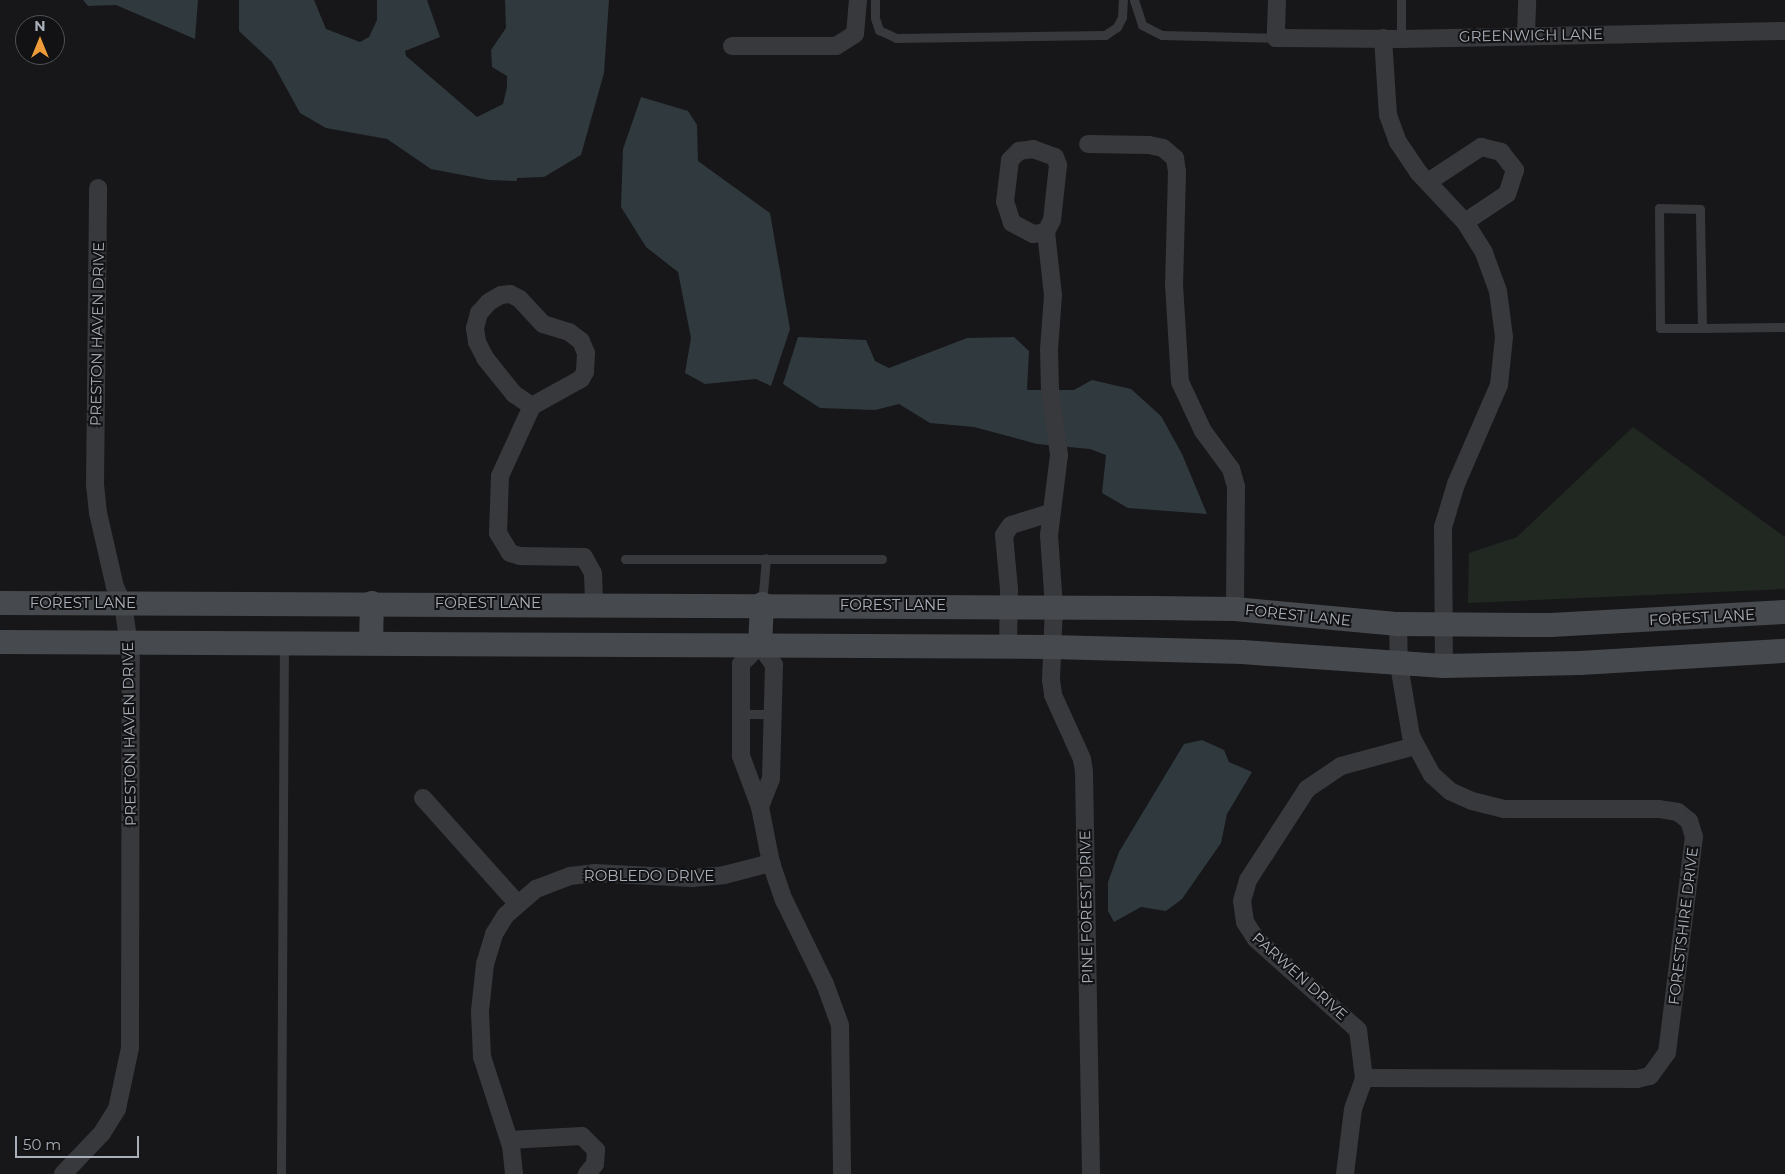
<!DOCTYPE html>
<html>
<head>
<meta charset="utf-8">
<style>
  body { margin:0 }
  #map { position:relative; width:1785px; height:1174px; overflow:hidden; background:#171719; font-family:Montserrat,sans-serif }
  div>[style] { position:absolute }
  .green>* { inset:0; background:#212821 }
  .water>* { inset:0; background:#2f393e }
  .lane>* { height:9px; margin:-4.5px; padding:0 4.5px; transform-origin:4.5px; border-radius:4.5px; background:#38393d }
  .street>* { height:18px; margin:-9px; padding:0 9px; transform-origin:9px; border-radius:9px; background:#38393d }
  .secondary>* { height:24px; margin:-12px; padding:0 12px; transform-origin:12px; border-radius:12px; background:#46494d }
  span { translate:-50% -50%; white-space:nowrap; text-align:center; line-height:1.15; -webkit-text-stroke:4px #121214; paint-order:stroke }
  .street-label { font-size:15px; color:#a9afb8 }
  .north { position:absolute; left:15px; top:15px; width:50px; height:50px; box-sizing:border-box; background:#121214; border:1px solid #4e5156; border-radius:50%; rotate:0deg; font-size:14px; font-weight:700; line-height:20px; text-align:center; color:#a9afb8 }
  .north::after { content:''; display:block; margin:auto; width:18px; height:22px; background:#ee9b39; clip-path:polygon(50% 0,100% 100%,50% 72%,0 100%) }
  .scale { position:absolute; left:15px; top:1136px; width:124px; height:22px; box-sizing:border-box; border:2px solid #a9afb8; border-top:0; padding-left:6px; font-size:15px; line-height:18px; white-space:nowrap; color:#a9afb8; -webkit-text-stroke:4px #121214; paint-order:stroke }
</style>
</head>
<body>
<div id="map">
  <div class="green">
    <i style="clip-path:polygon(1633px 427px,1785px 537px,1785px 589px,1468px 603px,1469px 553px,1517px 537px)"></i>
  </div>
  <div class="water">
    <i style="clip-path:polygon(83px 0,198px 0,195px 39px,116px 5px,88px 6px)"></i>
    <i style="clip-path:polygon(239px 0,314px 0,326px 29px,360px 42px,369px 37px,377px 20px,377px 0,427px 0,440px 37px,405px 51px,406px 56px,477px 117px,503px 104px,507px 87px,507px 76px,492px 67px,491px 50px,506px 28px,505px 0,609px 0,604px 73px,581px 155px,544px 177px,517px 178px,517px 181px,489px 180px,431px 169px,387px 139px,326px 128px,300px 113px,272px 62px,239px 31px)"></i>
    <i style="clip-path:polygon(641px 97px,688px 111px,697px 125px,698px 161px,770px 213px,790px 329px,771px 386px,756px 379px,705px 384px,685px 373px,691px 338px,678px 272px,646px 247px,621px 207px,623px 149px)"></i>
    <i style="clip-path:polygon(798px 337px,866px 340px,875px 361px,889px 368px,967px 338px,1014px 337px,1029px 351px,1027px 390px,1074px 390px,1092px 380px,1131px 389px,1161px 416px,1182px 454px,1207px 514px,1128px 508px,1102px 493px,1106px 455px,1090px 449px,1037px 444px,974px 427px,930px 423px,899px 404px,875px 410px,820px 408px,783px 384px)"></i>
    <i style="clip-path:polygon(1202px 740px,1224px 750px,1229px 762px,1252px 772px,1227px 814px,1221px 843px,1182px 899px,1166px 911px,1141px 907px,1114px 922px,1108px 911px,1108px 882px,1119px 852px,1184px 744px)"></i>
  </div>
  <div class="lane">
    <i style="left:875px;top:0;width:18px;rotate:90deg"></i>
    <i style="left:875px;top:18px;width:13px;rotate:72deg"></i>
    <i style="left:879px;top:30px;width:19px;rotate:25deg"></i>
    <i style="left:896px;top:38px;width:209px;rotate:-0.8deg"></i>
    <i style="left:1105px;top:35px;width:14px;rotate:-34deg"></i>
    <i style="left:1117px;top:27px;width:11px;rotate:-63deg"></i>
    <i style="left:1122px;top:17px;width:17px;rotate:-87deg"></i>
    <i style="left:1134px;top:0;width:26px;rotate:72deg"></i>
    <i style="left:1142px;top:25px;width:22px;rotate:27deg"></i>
    <i style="left:1162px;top:35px;width:114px;rotate:1.5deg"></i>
    <i style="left:1401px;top:39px;width:39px;rotate:-90deg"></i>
    <i style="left:1702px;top:328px;width:119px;rotate:-91deg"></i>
    <i style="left:1700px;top:209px;width:41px;rotate:-178.6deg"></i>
    <i style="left:1659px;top:208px;width:120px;rotate:89.5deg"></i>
    <i style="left:1660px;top:328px;width:42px"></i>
    <i style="left:1702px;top:328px;width:83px;rotate:-0.7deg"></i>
    <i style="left:625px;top:559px;width:257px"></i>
    <i style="left:762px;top:604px;width:46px;rotate:-85deg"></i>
    <i style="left:741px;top:714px;width:32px"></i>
    <i style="left:281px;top:1174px;width:530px;rotate:-89.68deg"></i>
  </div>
  <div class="street">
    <i style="left:1277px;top:0;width:38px;rotate:92deg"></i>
    <i style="left:1276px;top:38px;width:125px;rotate:0.5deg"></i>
    <i style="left:1401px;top:39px;width:384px;rotate:-1.2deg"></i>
    <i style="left:1526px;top:35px;width:35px;rotate:-88deg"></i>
    <i style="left:1383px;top:38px;width:77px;rotate:86.3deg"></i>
    <i style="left:1388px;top:115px;width:29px;rotate:70deg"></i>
    <i style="left:1398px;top:142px;width:36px;rotate:56deg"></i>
    <i style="left:1418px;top:172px;width:69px;rotate:46.8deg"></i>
    <i style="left:1465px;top:222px;width:36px;rotate:58deg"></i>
    <i style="left:1484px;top:253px;width:40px;rotate:69.8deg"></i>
    <i style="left:1498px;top:291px;width:46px;rotate:82.6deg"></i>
    <i style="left:1504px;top:337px;width:48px;rotate:95.9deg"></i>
    <i style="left:1499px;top:385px;width:108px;rotate:113.5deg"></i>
    <i style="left:1456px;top:484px;width:45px;rotate:106.8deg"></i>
    <i style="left:1443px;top:527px;width:139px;rotate:89.6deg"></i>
    <i style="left:732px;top:46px;width:104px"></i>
    <i style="left:836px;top:46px;width:22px;rotate:-32deg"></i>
    <i style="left:855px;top:34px;width:34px;rotate:-85deg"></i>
    <i style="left:1088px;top:144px;width:61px;rotate:0.9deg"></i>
    <i style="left:1149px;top:145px;width:14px;rotate:12deg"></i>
    <i style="left:1163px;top:148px;width:16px;rotate:40deg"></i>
    <i style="left:1175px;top:158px;width:14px;rotate:82deg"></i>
    <i style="left:1177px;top:172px;width:112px;rotate:91.5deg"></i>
    <i style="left:1174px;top:284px;width:98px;rotate:86.5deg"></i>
    <i style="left:1180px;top:382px;width:54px;rotate:64.9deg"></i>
    <i style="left:1203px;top:431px;width:47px;rotate:53.6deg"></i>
    <i style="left:1231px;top:469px;width:19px;rotate:74deg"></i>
    <i style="left:1236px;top:487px;width:122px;rotate:90.5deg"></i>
    <i style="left:1033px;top:149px;width:23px;rotate:20deg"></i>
    <i style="left:1055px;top:157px;width:9px;rotate:69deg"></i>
    <i style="left:1058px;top:165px;width:55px;rotate:96.2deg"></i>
    <i style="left:1052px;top:220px;width:13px;rotate:117deg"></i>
    <i style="left:1046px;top:232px;width:13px;rotate:171deg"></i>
    <i style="left:1033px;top:234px;width:24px;rotate:-152deg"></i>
    <i style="left:1012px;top:223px;width:22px;rotate:-108deg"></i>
    <i style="left:1005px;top:202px;width:42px;rotate:-83.2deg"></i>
    <i style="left:1010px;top:160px;width:13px;rotate:-45deg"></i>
    <i style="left:1019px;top:151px;width:14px;rotate:-8deg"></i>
    <i style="left:1428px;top:182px;width:64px;rotate:-33.4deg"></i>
    <i style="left:1481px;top:147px;width:21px;rotate:14deg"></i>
    <i style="left:1501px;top:152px;width:23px;rotate:52deg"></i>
    <i style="left:1515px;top:170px;width:25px;rotate:108deg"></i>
    <i style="left:1507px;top:194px;width:50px;rotate:146.3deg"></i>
    <i style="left:1046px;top:232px;width:63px;rotate:83.7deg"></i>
    <i style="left:1053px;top:295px;width:54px;rotate:94.2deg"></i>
    <i style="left:1049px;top:349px;width:40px;rotate:88.6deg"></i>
    <i style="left:1050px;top:389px;width:67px;rotate:82.2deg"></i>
    <i style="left:1059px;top:455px;width:81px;rotate:97.1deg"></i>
    <i style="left:1049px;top:535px;width:71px;rotate:86deg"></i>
    <i style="left:1054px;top:606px;width:74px;rotate:92.3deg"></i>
    <i style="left:1051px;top:680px;width:15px;rotate:82deg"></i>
    <i style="left:1053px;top:695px;width:70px;rotate:65.6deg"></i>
    <i style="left:1082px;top:759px;width:13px;rotate:81deg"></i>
    <i style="left:1084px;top:772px;width:402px;rotate:89deg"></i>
    <i style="left:532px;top:406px;width:56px;rotate:-28.9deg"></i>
    <i style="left:581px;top:379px;width:8px;rotate:-60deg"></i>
    <i style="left:585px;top:372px;width:19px;rotate:-87deg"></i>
    <i style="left:586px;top:353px;width:13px;rotate:-113deg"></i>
    <i style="left:581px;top:341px;width:15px;rotate:-143deg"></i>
    <i style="left:569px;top:332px;width:27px;rotate:-163deg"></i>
    <i style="left:543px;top:324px;width:34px;rotate:-133deg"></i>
    <i style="left:520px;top:299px;width:11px;rotate:-153deg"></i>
    <i style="left:510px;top:294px;width:9px;rotate:174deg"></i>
    <i style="left:501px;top:295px;width:14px;rotate:150deg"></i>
    <i style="left:489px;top:302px;width:15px;rotate:132deg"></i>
    <i style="left:479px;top:313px;width:16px;rotate:105deg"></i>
    <i style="left:475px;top:328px;width:14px;rotate:82deg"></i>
    <i style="left:477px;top:342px;width:18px;rotate:63deg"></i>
    <i style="left:485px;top:358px;width:46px;rotate:51.1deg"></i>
    <i style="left:514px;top:394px;width:22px;rotate:34deg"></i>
    <i style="left:532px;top:406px;width:77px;rotate:114.6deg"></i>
    <i style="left:500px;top:476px;width:57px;rotate:92deg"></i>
    <i style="left:498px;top:533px;width:23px;rotate:59deg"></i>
    <i style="left:510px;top:553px;width:10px;rotate:17deg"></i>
    <i style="left:520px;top:556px;width:64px;rotate:0.9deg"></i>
    <i style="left:584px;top:557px;width:18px;rotate:61deg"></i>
    <i style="left:593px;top:573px;width:31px;rotate:88deg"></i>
    <i style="left:1008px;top:646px;width:57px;rotate:-89deg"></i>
    <i style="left:1009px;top:589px;width:54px;rotate:-95.3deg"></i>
    <i style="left:1004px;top:535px;width:12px;rotate:-55deg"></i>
    <i style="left:1011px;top:525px;width:41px;rotate:-17.1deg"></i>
    <i style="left:423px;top:798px;width:141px;rotate:48.2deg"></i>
    <i style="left:760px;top:807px;width:30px;rotate:-69deg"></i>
    <i style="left:771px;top:779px;width:114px;rotate:-88.5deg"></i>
    <i style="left:774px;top:665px;width:24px;rotate:-125deg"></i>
    <i style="left:760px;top:645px;width:27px;rotate:135deg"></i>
    <i style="left:741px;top:664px;width:92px;rotate:90deg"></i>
    <i style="left:741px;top:756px;width:54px;rotate:69.6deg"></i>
    <i style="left:760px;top:807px;width:57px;rotate:78.9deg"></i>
    <i style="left:771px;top:863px;width:39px;rotate:71deg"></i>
    <i style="left:784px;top:900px;width:93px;rotate:64deg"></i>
    <i style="left:825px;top:984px;width:44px;rotate:69.9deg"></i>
    <i style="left:840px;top:1025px;width:149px;rotate:89.2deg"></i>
    <i style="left:1364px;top:1078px;width:273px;rotate:0.2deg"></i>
    <i style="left:1637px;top:1079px;width:13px;rotate:-13deg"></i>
    <i style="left:1650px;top:1076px;width:29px;rotate:-54deg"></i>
    <i style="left:1667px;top:1053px;width:218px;rotate:-82.9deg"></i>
    <i style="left:1694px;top:837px;width:17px;rotate:-107deg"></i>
    <i style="left:1689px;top:821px;width:14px;rotate:-141deg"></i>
    <i style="left:1678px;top:812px;width:20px;rotate:-171deg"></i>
    <i style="left:1658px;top:809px;width:154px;rotate:180deg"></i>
    <i style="left:1504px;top:809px;width:33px;rotate:-166deg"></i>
    <i style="left:1472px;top:801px;width:24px;rotate:-156deg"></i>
    <i style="left:1450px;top:791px;width:24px;rotate:-138deg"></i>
    <i style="left:1432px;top:775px;width:44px;rotate:-118.3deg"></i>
    <i style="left:1411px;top:736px;width:72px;rotate:-99.6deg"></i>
    <i style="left:1399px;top:665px;width:41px;rotate:-91.4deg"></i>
    <i style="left:509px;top:1140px;width:73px;rotate:-3.1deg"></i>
    <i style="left:582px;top:1136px;width:20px;rotate:45deg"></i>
    <i style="left:596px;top:1150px;width:14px;rotate:94deg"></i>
    <i style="left:595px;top:1164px;width:13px;rotate:129deg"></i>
    <i style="left:63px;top:1174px;width:57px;rotate:-46.4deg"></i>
    <i style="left:102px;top:1133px;width:28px;rotate:-58deg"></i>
    <i style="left:117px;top:1109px;width:62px;rotate:-78deg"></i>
    <i style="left:130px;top:1048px;width:389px;rotate:-89.9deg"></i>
    <i style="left:131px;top:659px;width:56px;rotate:-98.3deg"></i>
    <i style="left:123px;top:604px;width:19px;rotate:-115deg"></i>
    <i style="left:115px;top:587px;width:76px;rotate:-102.9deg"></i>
    <i style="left:98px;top:513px;width:27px;rotate:-96deg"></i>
    <i style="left:95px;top:486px;width:298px;rotate:-89.4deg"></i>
    <i style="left:514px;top:1174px;width:28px;rotate:-96deg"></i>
    <i style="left:511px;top:1146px;width:94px;rotate:-108deg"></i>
    <i style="left:482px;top:1057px;width:46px;rotate:-92.5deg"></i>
    <i style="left:480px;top:1011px;width:47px;rotate:-83.9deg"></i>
    <i style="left:485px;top:964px;width:31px;rotate:-73deg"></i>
    <i style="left:494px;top:934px;width:22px;rotate:-58deg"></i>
    <i style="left:506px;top:915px;width:40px;rotate:-41deg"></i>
    <i style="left:536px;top:889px;width:36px;rotate:-21deg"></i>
    <i style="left:570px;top:876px;width:24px;rotate:-7deg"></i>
    <i style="left:594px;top:873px;width:98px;rotate:2.9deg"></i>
    <i style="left:692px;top:878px;width:32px;rotate:-5deg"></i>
    <i style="left:724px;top:875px;width:49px;rotate:-14.3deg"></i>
    <i style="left:1345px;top:1174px;width:65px;rotate:-83deg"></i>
    <i style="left:1353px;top:1109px;width:33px;rotate:-70deg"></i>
    <i style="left:1364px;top:1078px;width:48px;rotate:-97.1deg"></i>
    <i style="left:1358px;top:1030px;width:137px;rotate:-138.3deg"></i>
    <i style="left:1256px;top:939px;width:20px;rotate:-123deg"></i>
    <i style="left:1245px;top:922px;width:21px;rotate:-98deg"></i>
    <i style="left:1242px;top:901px;width:22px;rotate:-74deg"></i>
    <i style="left:1248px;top:880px;width:108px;rotate:-57deg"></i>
    <i style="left:1307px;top:789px;width:41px;rotate:-34.1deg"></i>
    <i style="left:1341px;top:766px;width:77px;rotate:-15.1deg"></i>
  </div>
  <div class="secondary">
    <i style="left:0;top:603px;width:1153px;rotate:0.25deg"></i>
    <i style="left:1153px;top:608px;width:82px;rotate:0.7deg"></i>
    <i style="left:1235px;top:609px;width:164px;rotate:5.3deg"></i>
    <i style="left:1398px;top:624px;width:153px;rotate:0.4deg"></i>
    <i style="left:1551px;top:625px;width:234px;rotate:-3.2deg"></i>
    <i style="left:0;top:642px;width:1051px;rotate:0.27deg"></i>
    <i style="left:1051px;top:647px;width:191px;rotate:1.5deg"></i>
    <i style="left:1242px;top:652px;width:202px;rotate:4deg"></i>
    <i style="left:1444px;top:666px;width:136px;rotate:-1.3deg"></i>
    <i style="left:1580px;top:663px;width:205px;rotate:-3.4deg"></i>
    <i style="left:371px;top:643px;width:40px;rotate:-88.6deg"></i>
    <i style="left:760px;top:645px;width:41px;rotate:-87.2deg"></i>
  </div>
  <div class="street-label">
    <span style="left:1531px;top:35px;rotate:-1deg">GREENWICH LANE</span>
    <span style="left:97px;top:334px;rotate:-89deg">PRESTON HAVEN DRIVE</span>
    <span style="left:83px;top:603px">FOREST LANE</span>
    <span style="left:488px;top:603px">FOREST LANE</span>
    <span style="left:893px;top:605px">FOREST LANE</span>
    <span style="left:1298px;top:615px;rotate:6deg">FOREST LANE</span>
    <span style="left:1702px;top:617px;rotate:-3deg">FOREST LANE</span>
    <span style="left:129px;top:734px;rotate:-91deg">PRESTON HAVEN DRIVE</span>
    <span style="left:649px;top:876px">ROBLEDO DRIVE</span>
    <span style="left:1086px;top:907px;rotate:-91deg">PINE FOREST DRIVE</span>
    <span style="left:1683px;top:926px;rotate:-83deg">FORESTSHIRE DRIVE</span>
    <span style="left:1300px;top:976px;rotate:42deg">PARWEN DRIVE</span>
  </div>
  <div class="north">N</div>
  <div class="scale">50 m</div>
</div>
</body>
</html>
